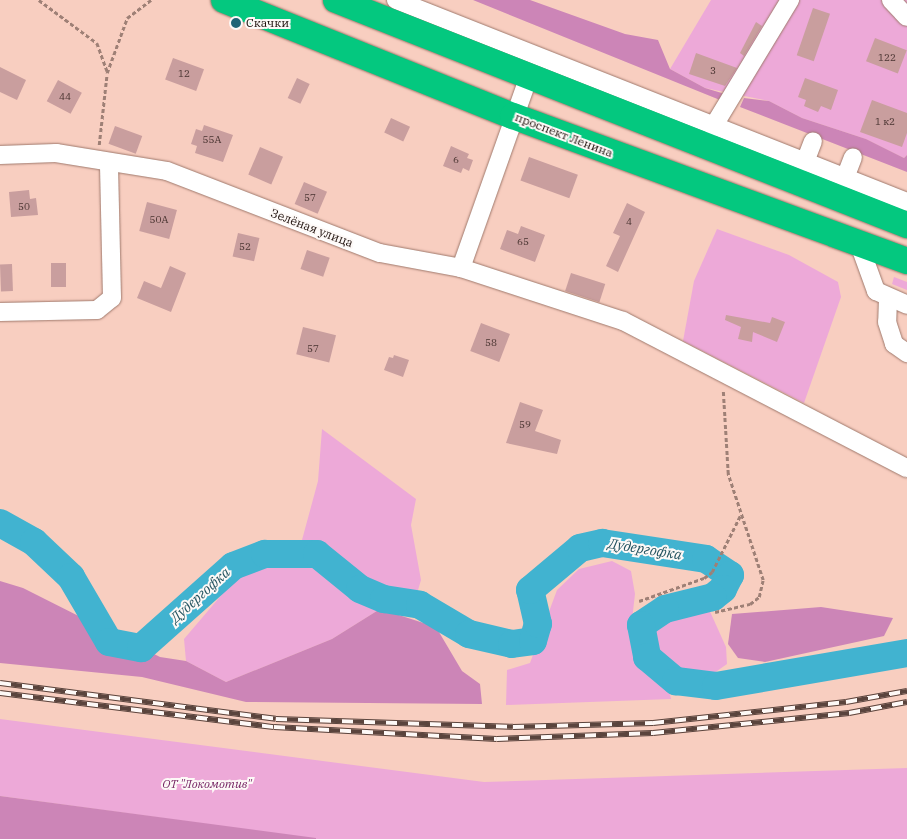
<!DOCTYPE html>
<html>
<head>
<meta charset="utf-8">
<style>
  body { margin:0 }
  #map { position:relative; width:907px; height:839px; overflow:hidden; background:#f8cec0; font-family:"IBM Plex Serif",serif }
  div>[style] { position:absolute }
  .green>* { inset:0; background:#eda9d8 }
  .forest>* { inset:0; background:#cc85b7 }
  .river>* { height:28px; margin:-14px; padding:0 14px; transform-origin:14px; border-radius:14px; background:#41b3d0 }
  .building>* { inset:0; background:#c99e9e; transform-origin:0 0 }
  .path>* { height:2.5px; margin-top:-1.25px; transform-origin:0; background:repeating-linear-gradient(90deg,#9e8076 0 4px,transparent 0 6.5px) }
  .roads { filter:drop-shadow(0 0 1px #9f796c) drop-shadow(0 0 1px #9f796c) }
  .minor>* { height:18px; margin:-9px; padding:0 9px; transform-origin:9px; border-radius:9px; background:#fff }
  .highway>* { height:26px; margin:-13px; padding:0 13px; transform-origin:13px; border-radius:13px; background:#04c87f }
  .rail>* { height:5.5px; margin-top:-2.75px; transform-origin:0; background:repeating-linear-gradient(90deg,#fdf9f7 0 11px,#5a443d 0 22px); box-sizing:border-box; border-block:1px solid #5a443d }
  .dots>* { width:14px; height:14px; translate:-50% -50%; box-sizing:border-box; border:2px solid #fdf9f7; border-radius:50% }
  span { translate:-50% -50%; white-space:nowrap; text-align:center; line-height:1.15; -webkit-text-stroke:4px #fdf9f7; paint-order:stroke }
  .number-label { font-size:10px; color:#483330 }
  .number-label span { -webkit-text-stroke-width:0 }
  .poi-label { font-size:12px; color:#1d0f0b }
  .left { translate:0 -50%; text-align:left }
  .street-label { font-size:12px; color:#1d0f0b }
  .park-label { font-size:12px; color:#731f60; font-style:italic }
  .water-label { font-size:14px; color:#22525f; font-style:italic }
</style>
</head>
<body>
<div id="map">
  <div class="green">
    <i style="clip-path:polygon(711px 0,907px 0,907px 155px,904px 158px,866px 139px,802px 118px,769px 101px,705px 88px,670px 69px)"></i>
    <i style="clip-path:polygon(717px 229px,789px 255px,838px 282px,841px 297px,804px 403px,683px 341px,694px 281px)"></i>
    <i style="clip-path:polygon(894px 277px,907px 282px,907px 290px,892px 284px)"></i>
    <i style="clip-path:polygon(322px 429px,416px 499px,411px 525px,421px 580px,416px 597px,382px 593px,360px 581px,320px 549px,302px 540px,318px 481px)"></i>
    <i style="clip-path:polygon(612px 561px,631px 571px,635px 594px,632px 620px,635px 649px,645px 664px,668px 686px,671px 699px,506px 705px,507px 670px,530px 663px,557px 590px,579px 569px)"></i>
    <i style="clip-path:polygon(257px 565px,315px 567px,338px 586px,380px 609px,332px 639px,226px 682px,186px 661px,184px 639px,236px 578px)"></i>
    <i style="clip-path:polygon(708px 607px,726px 647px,727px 664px,707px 678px,689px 676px,667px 665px,652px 647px,651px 632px,665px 619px)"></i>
    <i style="clip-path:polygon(0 719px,484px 782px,907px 768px,907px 839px,316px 839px,0 796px)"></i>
  </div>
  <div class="forest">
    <i style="clip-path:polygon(473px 0,530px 0,625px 34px,658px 40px,670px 69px,705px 88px,725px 94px,720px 100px)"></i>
    <i style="clip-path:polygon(744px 98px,769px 101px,802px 118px,866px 139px,904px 158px,907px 155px,907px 172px,740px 107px)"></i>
    <i style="clip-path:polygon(0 581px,23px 588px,160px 657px,186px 661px,226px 682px,332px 639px,380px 609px,436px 627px,462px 671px,480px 684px,482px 704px,246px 702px,142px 677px,0 663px)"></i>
    <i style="clip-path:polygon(821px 607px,893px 618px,884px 636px,765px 662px,738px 658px,728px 644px,732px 614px)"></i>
    <i style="clip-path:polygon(0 796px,316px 838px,316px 839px,0 839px)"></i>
  </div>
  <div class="river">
    <i style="left:0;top:523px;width:39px;rotate:29deg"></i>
    <i style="left:34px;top:542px;width:51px;rotate:43.4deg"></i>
    <i style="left:71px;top:577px;width:75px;rotate:59.7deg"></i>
    <i style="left:109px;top:642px;width:33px;rotate:11deg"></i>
    <i style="left:141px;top:648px;width:123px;rotate:-41.7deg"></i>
    <i style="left:233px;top:566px;width:34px;rotate:-21deg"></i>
    <i style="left:265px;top:554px;width:52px"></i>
    <i style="left:317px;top:554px;width:55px;rotate:39.1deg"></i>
    <i style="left:360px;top:589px;width:26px;rotate:23deg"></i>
    <i style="left:384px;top:599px;width:36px;rotate:9deg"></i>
    <i style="left:420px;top:605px;width:57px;rotate:30.6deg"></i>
    <i style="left:469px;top:634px;width:44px;rotate:13.1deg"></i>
    <i style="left:512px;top:644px;width:21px;rotate:-8deg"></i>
    <i style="left:533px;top:641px;width:18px;rotate:-74deg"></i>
    <i style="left:538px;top:624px;width:35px;rotate:-103deg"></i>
    <i style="left:530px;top:590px;width:65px;rotate:-40deg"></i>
    <i style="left:580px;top:548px;width:23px;rotate:-13deg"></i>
    <i style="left:602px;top:543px;width:105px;rotate:8.7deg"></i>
    <i style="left:706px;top:559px;width:29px;rotate:34deg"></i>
    <i style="left:730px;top:575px;width:16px;rotate:117deg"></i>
    <i style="left:723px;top:589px;width:13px;rotate:141deg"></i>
    <i style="left:713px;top:597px;width:49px;rotate:166deg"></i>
    <i style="left:665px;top:609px;width:29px;rotate:146deg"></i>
    <i style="left:641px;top:625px;width:33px;rotate:79deg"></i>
    <i style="left:647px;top:657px;width:38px;rotate:40deg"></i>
    <i style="left:676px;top:681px;width:40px;rotate:7.1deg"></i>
    <i style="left:716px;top:686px;width:194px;rotate:-9.8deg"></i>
  </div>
  <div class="building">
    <i style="left:813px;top:8px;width:18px;height:50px;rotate:19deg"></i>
    <i style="clip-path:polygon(756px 22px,762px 26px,744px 56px,740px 53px)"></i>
    <i style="left:875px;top:38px;width:34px;height:25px;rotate:21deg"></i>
    <i style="clip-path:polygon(696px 53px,737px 68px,725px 86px,689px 74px)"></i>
    <i style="left:173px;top:58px;width:33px;height:23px;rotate:20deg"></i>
    <i style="clip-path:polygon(0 67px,26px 80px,17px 100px,0 92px)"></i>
    <i style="left:297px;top:78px;width:14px;height:22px;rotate:25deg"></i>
    <i style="clip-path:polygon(805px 78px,838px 90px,831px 110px,821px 106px,818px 112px,804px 106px,806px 100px,798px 97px)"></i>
    <i style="left:58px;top:80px;width:27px;height:24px;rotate:28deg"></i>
    <i style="clip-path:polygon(872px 100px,907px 113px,907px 133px,902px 147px,860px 132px)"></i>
    <i style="left:391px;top:118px;width:21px;height:16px;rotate:25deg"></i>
    <i style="clip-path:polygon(204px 125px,233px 135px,223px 162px,195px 153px,197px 146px,191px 144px,196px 129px,202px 131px)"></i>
    <i style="left:115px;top:126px;width:29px;height:19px;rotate:20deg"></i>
    <i style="clip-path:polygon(451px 146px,469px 154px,467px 158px,473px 160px,469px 171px,463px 168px,461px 173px,443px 166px)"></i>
    <i style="left:260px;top:147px;width:25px;height:30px;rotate:23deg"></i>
    <i style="left:529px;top:157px;width:52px;height:25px;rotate:20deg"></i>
    <i style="left:304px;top:182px;width:25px;height:24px;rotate:23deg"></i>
    <i style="clip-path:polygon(29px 190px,30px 199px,36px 198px,38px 215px,11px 217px,9px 192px)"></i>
    <i style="left:147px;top:202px;width:31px;height:30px;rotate:15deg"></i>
    <i style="clip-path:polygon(627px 203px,645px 212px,618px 272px,606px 266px,620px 236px,613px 233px)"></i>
    <i style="clip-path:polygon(521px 226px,545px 235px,535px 262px,500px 249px,507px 230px,518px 234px)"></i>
    <i style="left:238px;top:233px;width:22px;height:24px;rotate:13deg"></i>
    <i style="left:307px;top:250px;width:24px;height:20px;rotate:19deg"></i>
    <i style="left:51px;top:263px;width:15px;height:24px"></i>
    <i style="left:12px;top:264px;width:27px;height:12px;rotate:88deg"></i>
    <i style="clip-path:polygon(170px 266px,186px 273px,171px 312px,137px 298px,144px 281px,161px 288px)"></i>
    <i style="left:571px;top:273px;width:36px;height:19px;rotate:18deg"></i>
    <i style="clip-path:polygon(726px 315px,770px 323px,772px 317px,785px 322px,777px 342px,753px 332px,752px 342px,738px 339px,741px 327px,725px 320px)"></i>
    <i style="left:481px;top:323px;width:31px;height:30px;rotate:21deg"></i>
    <i style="left:303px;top:327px;width:34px;height:28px;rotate:14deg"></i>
    <i style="clip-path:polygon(394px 355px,409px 360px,403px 377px,384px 370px,389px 357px,393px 358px)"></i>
    <i style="clip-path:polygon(520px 402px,543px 410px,535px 431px,561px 440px,557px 454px,506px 443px)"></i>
  </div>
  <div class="path">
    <i style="left:39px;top:0;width:72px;rotate:36.6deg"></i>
    <i style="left:97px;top:43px;width:30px;rotate:70deg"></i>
    <i style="left:99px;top:145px;width:72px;rotate:-83.7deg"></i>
    <i style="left:107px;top:73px;width:59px;rotate:-70deg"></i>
    <i style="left:127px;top:18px;width:30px;rotate:-37deg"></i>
    <i style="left:639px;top:601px;width:69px;rotate:-19.5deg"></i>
    <i style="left:704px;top:578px;width:10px;rotate:-37deg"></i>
    <i style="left:712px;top:572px;width:63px;rotate:-63.4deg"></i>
    <i style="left:715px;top:612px;width:36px;rotate:-13deg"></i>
    <i style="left:750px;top:604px;width:11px;rotate:-38deg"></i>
    <i style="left:759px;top:597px;width:17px;rotate:-77deg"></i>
    <i style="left:763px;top:580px;width:112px;rotate:-108.3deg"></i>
    <i style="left:728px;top:474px;width:83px;rotate:-93.4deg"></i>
  </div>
  <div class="roads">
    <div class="minor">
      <i style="left:396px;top:0;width:549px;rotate:21.57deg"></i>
      <i style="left:891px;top:0;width:23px;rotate:47deg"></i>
      <i style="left:713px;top:127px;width:149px;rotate:-58.8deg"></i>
      <i style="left:0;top:155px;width:56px;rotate:-2deg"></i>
      <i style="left:56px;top:153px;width:112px;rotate:9.2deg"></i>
      <i style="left:167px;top:171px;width:228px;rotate:21.1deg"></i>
      <i style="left:380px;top:253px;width:82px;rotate:10.5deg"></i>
      <i style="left:461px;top:268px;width:170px;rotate:18.1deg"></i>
      <i style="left:623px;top:321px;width:320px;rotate:27.4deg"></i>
      <i style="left:805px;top:162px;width:22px;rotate:-69deg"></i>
      <i style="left:845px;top:178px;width:22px;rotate:-69deg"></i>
      <i style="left:859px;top:244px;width:50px;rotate:70.1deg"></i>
      <i style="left:876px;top:291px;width:34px;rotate:24deg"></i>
      <i style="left:461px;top:268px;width:204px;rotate:-70.5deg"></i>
      <i style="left:888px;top:299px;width:23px;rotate:92deg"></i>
      <i style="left:887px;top:322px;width:23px;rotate:72deg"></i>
      <i style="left:894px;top:344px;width:16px;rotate:35deg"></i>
      <i style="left:0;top:312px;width:97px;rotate:-1.2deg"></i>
      <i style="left:97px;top:310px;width:19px;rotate:-39deg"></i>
      <i style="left:112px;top:298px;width:135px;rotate:-91.3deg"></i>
    </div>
    <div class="highway">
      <i style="left:224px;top:0;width:311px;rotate:21.9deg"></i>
      <i style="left:513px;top:116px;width:420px;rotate:20.2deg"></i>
      <i style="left:336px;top:0;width:614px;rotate:21.51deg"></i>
    </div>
  </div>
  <div class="rail">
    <i style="left:0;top:683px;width:278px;rotate:7.4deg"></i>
    <i style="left:276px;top:719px;width:237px;rotate:1.9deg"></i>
    <i style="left:513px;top:727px;width:140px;rotate:-1.6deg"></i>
    <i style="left:653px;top:723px;width:194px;rotate:-6.2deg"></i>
    <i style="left:846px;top:702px;width:62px;rotate:-10.2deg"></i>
    <i style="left:0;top:693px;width:276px;rotate:7.1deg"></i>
    <i style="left:274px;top:727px;width:223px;rotate:3.1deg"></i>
    <i style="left:497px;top:739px;width:156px;rotate:-2.2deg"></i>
    <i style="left:653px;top:733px;width:197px;rotate:-5.8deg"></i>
    <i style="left:849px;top:713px;width:59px;rotate:-10.7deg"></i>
  </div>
  <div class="dots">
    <i style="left:236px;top:23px;background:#206476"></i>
  </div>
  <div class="number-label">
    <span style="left:887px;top:58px">122</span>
    <span style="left:713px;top:71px">3</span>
    <span style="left:184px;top:74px">12</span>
    <span style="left:65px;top:97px">44</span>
    <span style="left:885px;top:122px">1 к2</span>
    <span style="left:212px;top:140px">55А</span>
    <span style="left:456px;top:160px">6</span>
    <span style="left:310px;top:198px">57</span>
    <span style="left:24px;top:207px">50</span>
    <span style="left:159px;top:220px">50А</span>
    <span style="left:629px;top:222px">4</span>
    <span style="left:523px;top:242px">65</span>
    <span style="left:245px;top:247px">52</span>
    <span style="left:491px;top:343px">58</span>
    <span style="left:313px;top:349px">57</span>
    <span style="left:525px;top:425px">59</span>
  </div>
  <div class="poi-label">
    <span class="left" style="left:246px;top:23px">Скачки</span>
  </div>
  <div class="street-label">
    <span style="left:564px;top:135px;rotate:21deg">проспект Ленина</span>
    <span style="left:312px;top:228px;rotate:21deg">Зелёная улица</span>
  </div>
  <div class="park-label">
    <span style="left:207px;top:784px">ОТ "Локомотив"</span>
  </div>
  <div class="water-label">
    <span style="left:645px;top:549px;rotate:9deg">Дудергофка</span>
    <span style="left:200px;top:595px;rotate:-42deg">Дудергофка</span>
  </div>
</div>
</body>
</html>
